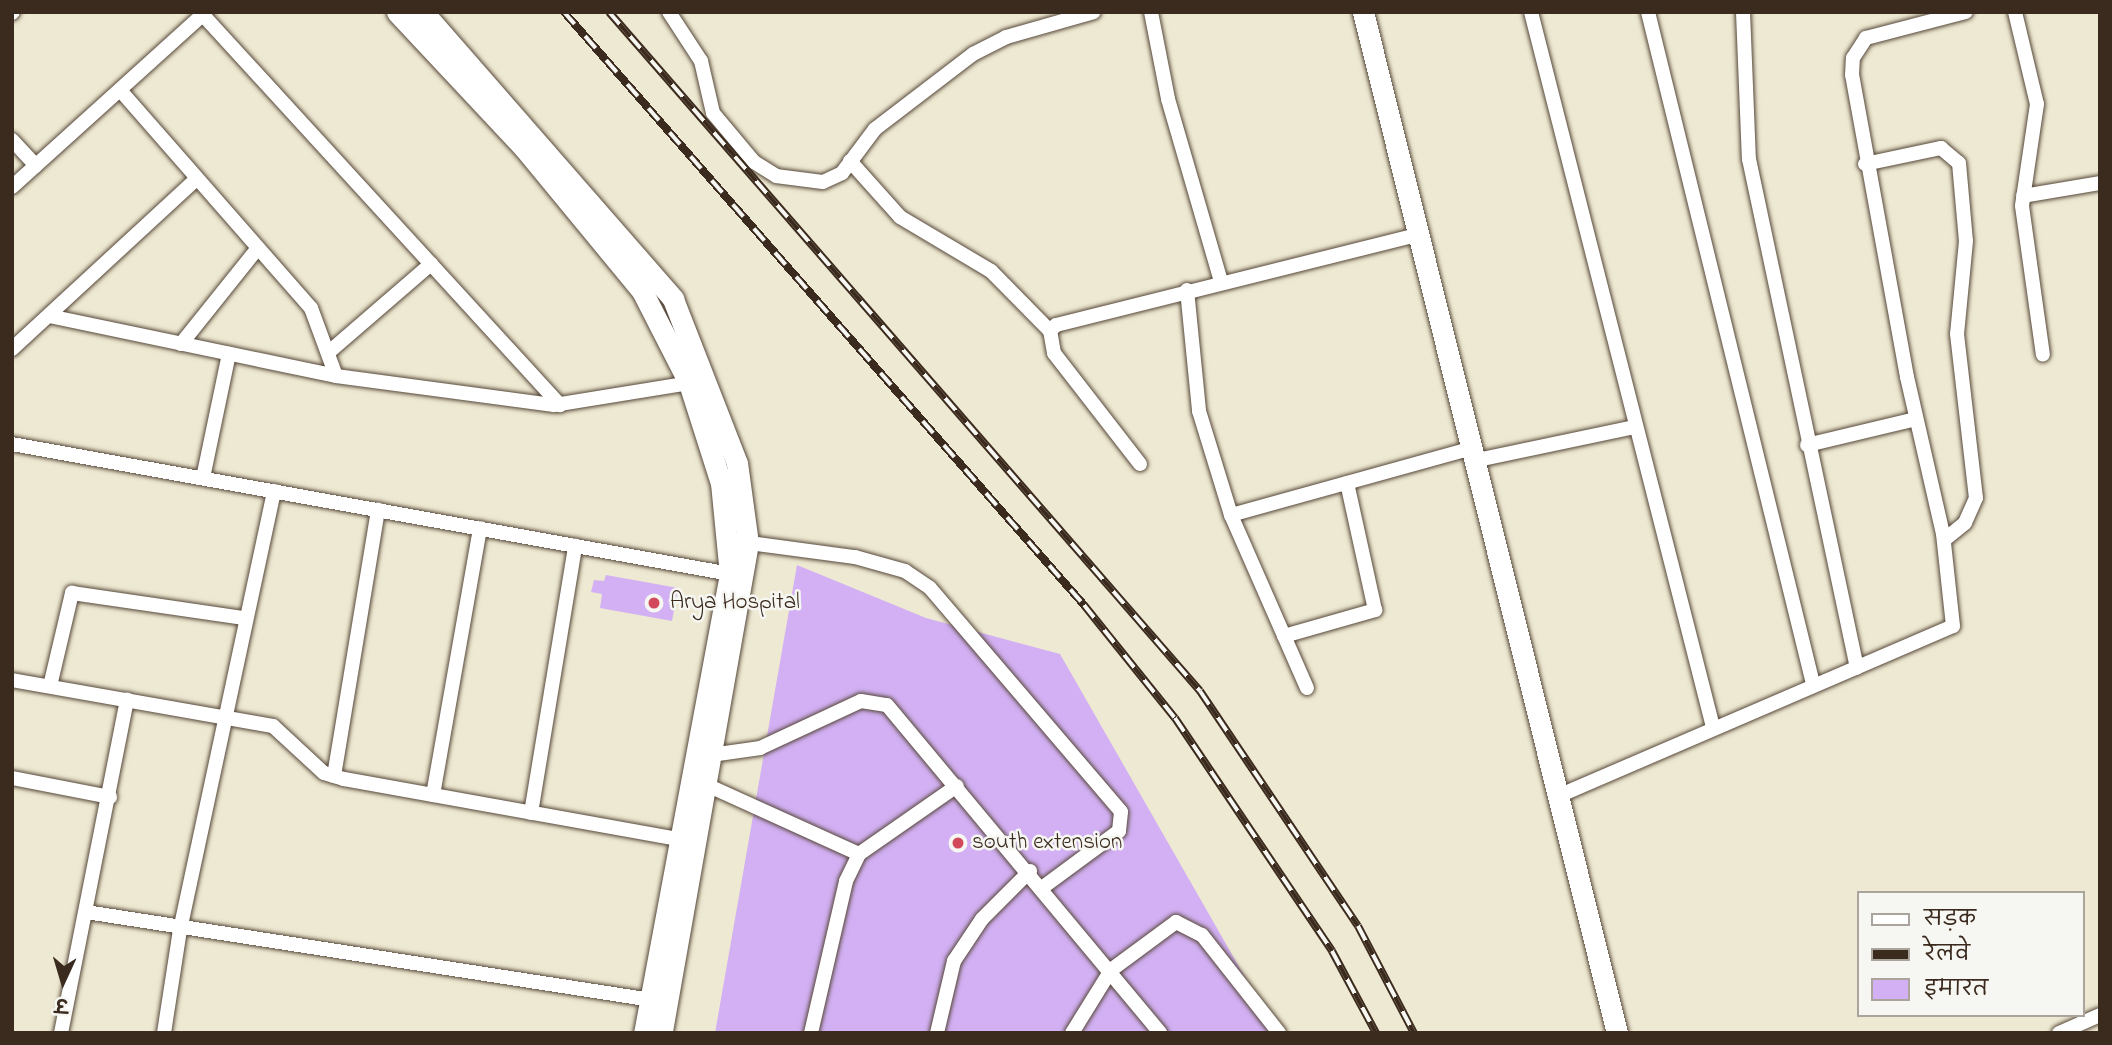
<!DOCTYPE html>
<html>
<head>
<meta charset="utf-8">
<style>
  body { margin:0 }
  #map { position:relative; width:2112px; height:1045px; overflow:hidden; background:#eee9d2; font-family:"Indie Flower","Playpen Sans Deva",sans-serif }
  div>[style] { position:absolute }
  .building>* { inset:0; background:#d2b0f3 }
  .roads { filter:drop-shadow(0 0 2px #564739) drop-shadow(0 0 2px #564739) }
  .street>* { height:14px; margin:-7px; padding:0 7px; transform-origin:7px; border-radius:7px; background:#fff }
  .secondary>* { height:21px; margin:-10.5px; padding:0 10.5px; transform-origin:10.5px; border-radius:10.5px; background:#fff }
  .rail>* { height:8px; margin-top:-4px; transform-origin:0; background:repeating-linear-gradient(90deg,#f6f6f2 0 16px,#3b2a1e 0 32px); box-sizing:border-box; border-block:2px solid #3b2a1e }
  .dots>* { width:19px; height:19px; translate:-50% -50%; box-sizing:border-box; border:4px solid #f6f6f2; border-radius:50% }
  span { translate:-50% -50%; white-space:nowrap; text-align:center; line-height:1.15; -webkit-text-stroke:5px #f6f6f2; paint-order:stroke }
  .poi-label { font-size:23px; color:#3b2a1e }
  .left { translate:0 -50%; text-align:left }
  .frame { position:absolute; inset:0; border:14px solid #3b2a1e; pointer-events:none }
  .legend { position:absolute; left:1857px; top:891px; width:228px; height:126px; box-sizing:border-box; background:#f6f6f2; border:2px solid #aba49d; margin:0; padding:9px 12px; list-style:none; font-size:21px; color:#3b2a1e }
  .legend li { display:flex; align-items:center; gap:14px; height:35px }
  .legend b { width:35px; border:2px solid #aba49d }
  .north { position:absolute; left:28px; top:947px; width:70px; height:70px; -webkit-text-stroke:5px #f6f6f2; paint-order:stroke; rotate:184deg; font-size:19px; font-weight:700; line-height:28px; text-align:center; color:#3b2a1e }
  .north::after { content:''; display:block; margin:auto; width:24px; height:32px; background:#3b2a1e; clip-path:polygon(50% 0,100% 100%,50% 72%,0 100%) }
</style>
</head>
<body>
<div id="map">
  <div class="building">
    <i style="clip-path:polygon(797px 565px,926px 618px,1060px 654px,1277px 1033px,715px 1033px)"></i>
    <i style="clip-path:polygon(606px 575px,678px 588px,672px 621px,600px 608px,602px 594px,591px 592px,594px 580px,604px 581px)"></i>
  </div>
  <div class="roads">
    <div class="street">
      <i style="left:669px;top:12px;width:59px;rotate:56.9deg"></i>
      <i style="left:701px;top:61px;width:53px;rotate:77deg"></i>
      <i style="left:713px;top:113px;width:64px;rotate:50.1deg"></i>
      <i style="left:754px;top:162px;width:26px;rotate:32deg"></i>
      <i style="left:776px;top:176px;width:47px;rotate:7.3deg"></i>
      <i style="left:823px;top:182px;width:21px;rotate:-25deg"></i>
      <i style="left:842px;top:173px;width:55px;rotate:-53.1deg"></i>
      <i style="left:875px;top:129px;width:123px;rotate:-37.4deg"></i>
      <i style="left:973px;top:54px;width:37px;rotate:-27deg"></i>
      <i style="left:1006px;top:37px;width:91px;rotate:-15.9deg"></i>
      <i style="left:1151px;top:12px;width:89px;rotate:78.9deg"></i>
      <i style="left:1168px;top:99px;width:190px;rotate:73.8deg"></i>
      <i style="left:1531px;top:12px;width:738px;rotate:75.72deg"></i>
      <i style="left:1648px;top:12px;width:692px;rotate:76.2deg"></i>
      <i style="left:1743px;top:12px;width:147px;rotate:87.7deg"></i>
      <i style="left:1749px;top:159px;width:520px;rotate:78.02deg"></i>
      <i style="left:2015px;top:12px;width:95px;rotate:76.6deg"></i>
      <i style="left:2037px;top:104px;width:103px;rotate:98.4deg"></i>
      <i style="left:2022px;top:206px;width:150px;rotate:82deg"></i>
      <i style="left:12px;top:13px;width:1px;rotate:-45deg"></i>
      <i style="left:203px;top:15px;width:529px;rotate:47.53deg"></i>
      <i style="left:120px;top:90px;width:290px;rotate:48.8deg"></i>
      <i style="left:311px;top:308px;width:72px;rotate:69.8deg"></i>
      <i style="left:12px;top:140px;width:35px;rotate:47deg"></i>
      <i style="left:850px;top:161px;width:75px;rotate:48.2deg"></i>
      <i style="left:900px;top:217px;width:106px;rotate:30.7deg"></i>
      <i style="left:991px;top:271px;width:84px;rotate:45.5deg"></i>
      <i style="left:1865px;top:164px;width:78px;rotate:-11.9deg"></i>
      <i style="left:1941px;top:148px;width:23px;rotate:40deg"></i>
      <i style="left:1959px;top:163px;width:78px;rotate:84.9deg"></i>
      <i style="left:1966px;top:241px;width:93px;rotate:95.5deg"></i>
      <i style="left:1957px;top:334px;width:165px;rotate:83.4deg"></i>
      <i style="left:1976px;top:498px;width:27px;rotate:114deg"></i>
      <i style="left:1965px;top:523px;width:27px;rotate:141deg"></i>
      <i style="left:12px;top:187px;width:261px;rotate:-42.1deg"></i>
      <i style="left:2023px;top:196px;width:78px;rotate:-9.6deg"></i>
      <i style="left:1187px;top:290px;width:122px;rotate:84.3deg"></i>
      <i style="left:1199px;top:411px;width:109px;rotate:72.9deg"></i>
      <i style="left:1231px;top:515px;width:189px;rotate:66.3deg"></i>
      <i style="left:49px;top:316px;width:293px;rotate:11.8deg"></i>
      <i style="left:336px;top:376px;width:220px;rotate:7.6deg"></i>
      <i style="left:554px;top:405px;width:144px;rotate:-9.2deg"></i>
      <i style="left:181px;top:344px;width:123px;rotate:-51.3deg"></i>
      <i style="left:12px;top:349px;width:251px;rotate:-42.7deg"></i>
      <i style="left:329px;top:352px;width:135px;rotate:-40.8deg"></i>
      <i style="left:12px;top:444px;width:730px;rotate:10.26deg"></i>
      <i style="left:1807px;top:445px;width:112px;rotate:-13.4deg"></i>
      <i style="left:1473px;top:461px;width:166px;rotate:-11.9deg"></i>
      <i style="left:1140px;top:464px;width:140px;rotate:-127.8deg"></i>
      <i style="left:1054px;top:353px;width:22px;rotate:-100deg"></i>
      <i style="left:1050px;top:331px;width:8px;rotate:-45deg"></i>
      <i style="left:1056px;top:325px;width:372px;rotate:-14deg"></i>
      <i style="left:203px;top:478px;width:127px;rotate:-78.2deg"></i>
      <i style="left:1231px;top:515px;width:247px;rotate:-15.5deg"></i>
      <i style="left:742px;top:542px;width:114px;rotate:7.6deg"></i>
      <i style="left:855px;top:557px;width:52px;rotate:15.6deg"></i>
      <i style="left:905px;top:571px;width:30px;rotate:34deg"></i>
      <i style="left:930px;top:588px;width:294px;rotate:49.5deg"></i>
      <i style="left:1121px;top:812px;width:19px;rotate:96deg"></i>
      <i style="left:1119px;top:831px;width:94px;rotate:143.6deg"></i>
      <i style="left:1284px;top:636px;width:95px;rotate:-15.9deg"></i>
      <i style="left:1375px;top:610px;width:130px;rotate:-102.4deg"></i>
      <i style="left:12px;top:680px;width:265px;rotate:10deg"></i>
      <i style="left:273px;top:726px;width:69px;rotate:42.7deg"></i>
      <i style="left:324px;top:773px;width:21px;rotate:17deg"></i>
      <i style="left:344px;top:779px;width:340px;rotate:10.2deg"></i>
      <i style="left:50px;top:686px;width:96px;rotate:-76.7deg"></i>
      <i style="left:72px;top:593px;width:174px;rotate:8.3deg"></i>
      <i style="left:704px;top:756px;width:57px;rotate:-8.1deg"></i>
      <i style="left:760px;top:748px;width:111px;rotate:-25deg"></i>
      <i style="left:861px;top:701px;width:26px;rotate:9deg"></i>
      <i style="left:887px;top:705px;width:427px;rotate:50.2deg"></i>
      <i style="left:334px;top:776px;width:270px;rotate:-80.6deg"></i>
      <i style="left:12px;top:778px;width:100px;rotate:11deg"></i>
      <i style="left:698px;top:781px;width:177px;rotate:24.4deg"></i>
      <i style="left:433px;top:795px;width:271px;rotate:-80deg"></i>
      <i style="left:1556px;top:797px;width:432px;rotate:-23.3deg"></i>
      <i style="left:1953px;top:626px;width:93px;rotate:-96.2deg"></i>
      <i style="left:1943px;top:534px;width:161px;rotate:-102.9deg"></i>
      <i style="left:1907px;top:377px;width:307px;rotate:-100.3deg"></i>
      <i style="left:1852px;top:75px;width:17px;rotate:-87deg"></i>
      <i style="left:1853px;top:58px;width:24px;rotate:-57deg"></i>
      <i style="left:1866px;top:38px;width:103px;rotate:-14.6deg"></i>
      <i style="left:531px;top:813px;width:271px;rotate:-80.6deg"></i>
      <i style="left:86px;top:912px;width:579px;rotate:8.84deg"></i>
      <i style="left:61px;top:1033px;width:340px;rotate:-78.8deg"></i>
      <i style="left:164px;top:1033px;width:104px;rotate:-81.2deg"></i>
      <i style="left:180px;top:930px;width:449px;rotate:-77.9deg"></i>
      <i style="left:811px;top:1033px;width:156px;rotate:-77deg"></i>
      <i style="left:846px;top:881px;width:30px;rotate:-64deg"></i>
      <i style="left:859px;top:854px;width:119px;rotate:-34.8deg"></i>
      <i style="left:937px;top:1033px;width:74px;rotate:-76.7deg"></i>
      <i style="left:954px;top:961px;width:50px;rotate:-56.3deg"></i>
      <i style="left:982px;top:919px;width:68px;rotate:-45deg"></i>
      <i style="left:1072px;top:1033px;width:74px;rotate:-58.2deg"></i>
      <i style="left:1111px;top:970px;width:81px;rotate:-36.4deg"></i>
      <i style="left:1176px;top:922px;width:29px;rotate:27deg"></i>
      <i style="left:1202px;top:935px;width:125px;rotate:51.8deg"></i>
      <i style="left:2059px;top:1033px;width:45px;rotate:-23.7deg"></i>
    </div>
    <div class="secondary">
      <i style="left:397px;top:12px;width:187px;rotate:46.9deg"></i>
      <i style="left:525px;top:149px;width:184px;rotate:50.5deg"></i>
      <i style="left:642px;top:291px;width:103px;rotate:62.9deg"></i>
      <i style="left:689px;top:383px;width:105px;rotate:72.3deg"></i>
      <i style="left:721px;top:483px;width:91px;rotate:84.4deg"></i>
      <i style="left:730px;top:574px;width:467px;rotate:100.6deg"></i>
      <i style="left:423px;top:12px;width:381px;rotate:48.9deg"></i>
      <i style="left:673px;top:299px;width:176px;rotate:68.7deg"></i>
      <i style="left:737px;top:463px;width:81px;rotate:82.2deg"></i>
      <i style="left:748px;top:543px;width:497px;rotate:100deg"></i>
      <i style="left:1363px;top:12px;width:1052px;rotate:76.03deg"></i>
    </div>
  </div>
  <div class="rail">
    <i style="left:564px;top:12px;width:789px;rotate:48.75deg"></i>
    <i style="left:1084px;top:605px;width:145px;rotate:51.2deg"></i>
    <i style="left:1175px;top:718px;width:281px;rotate:56deg"></i>
    <i style="left:1332px;top:951px;width:93px;rotate:61.8deg"></i>
    <i style="left:609px;top:12px;width:900px;rotate:48.96deg"></i>
    <i style="left:1200px;top:691px;width:283px;rotate:56.1deg"></i>
    <i style="left:1358px;top:926px;width:121px;rotate:62.4deg"></i>
  </div>
  <div class="dots">
    <i style="left:654px;top:603px;background:#d1495b"></i>
    <i style="left:958px;top:843px;background:#d1495b"></i>
  </div>
  <div class="poi-label">
    <span class="left" style="left:670px;top:603px">Arya Hospital</span>
    <span class="left" style="left:972px;top:843px">south extension</span>
  </div>
  <div class="frame"></div>
  <ul class="legend">
  <li><b style="height:9px;background:#fff"></b>सड़क</li>
  <li><b style="height:9px;background:#3b2a1e"></b>रेलवे</li>
  <li><b style="height:19px;background:#d2b0f3"></b>इमारत</li>
  </ul>
  <div class="north">उ</div>
</div>
</body>
</html>
